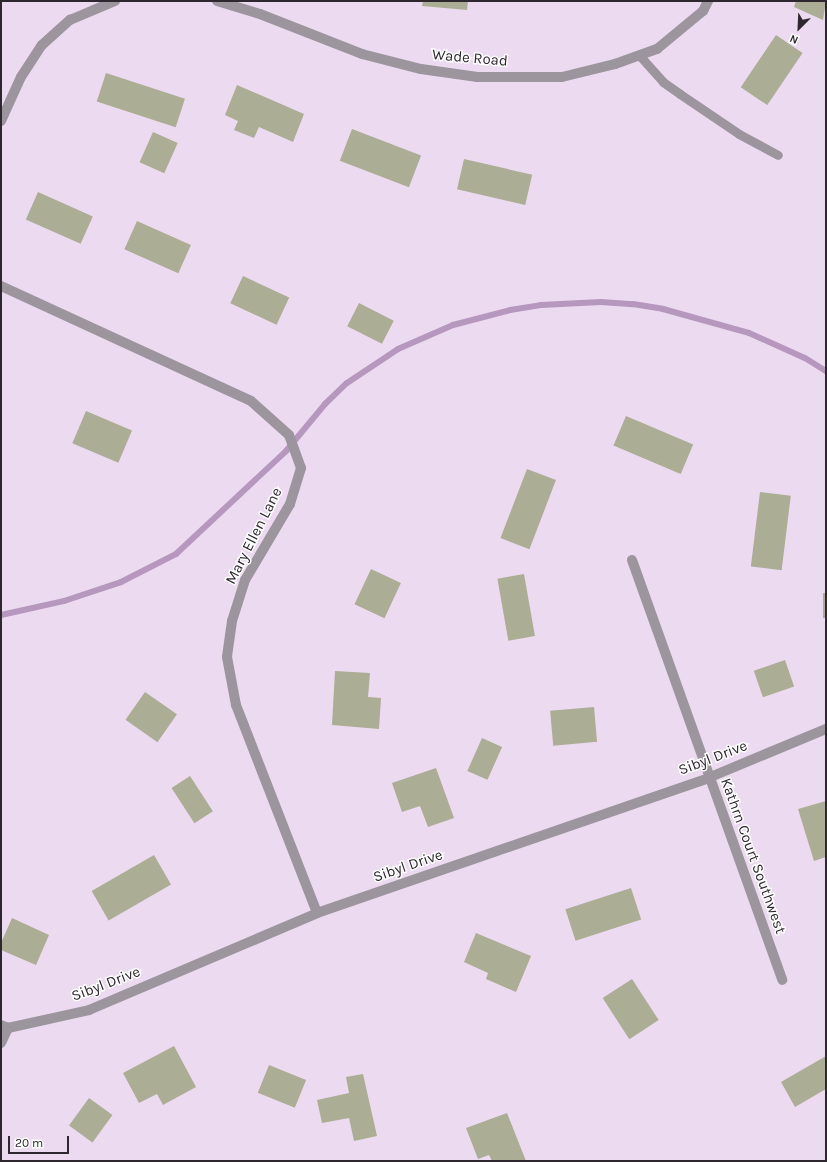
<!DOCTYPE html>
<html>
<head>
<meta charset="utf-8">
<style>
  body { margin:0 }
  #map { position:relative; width:827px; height:1162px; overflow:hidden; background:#ecdaf0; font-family:Karla,sans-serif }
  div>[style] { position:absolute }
  .stream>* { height:6px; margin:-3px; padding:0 3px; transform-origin:3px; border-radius:3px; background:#b697bd }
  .building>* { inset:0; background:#abad94; transform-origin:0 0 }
  .service>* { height:9px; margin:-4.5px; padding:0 4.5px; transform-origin:4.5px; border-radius:4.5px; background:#9c959e }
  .minor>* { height:10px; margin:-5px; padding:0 5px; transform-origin:5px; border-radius:5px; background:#9c959e }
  span { translate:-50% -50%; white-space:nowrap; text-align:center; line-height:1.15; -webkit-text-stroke:3px #fff; paint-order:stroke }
  .street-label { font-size:15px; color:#2e272f }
  .frame { position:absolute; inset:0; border:2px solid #2e272f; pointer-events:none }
  .north { position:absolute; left:779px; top:8px; width:40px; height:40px; -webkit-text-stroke:3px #fff; paint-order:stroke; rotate:204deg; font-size:11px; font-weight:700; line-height:16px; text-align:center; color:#2e272f }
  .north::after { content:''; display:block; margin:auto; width:14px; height:18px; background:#2e272f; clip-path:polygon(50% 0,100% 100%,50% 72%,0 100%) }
  .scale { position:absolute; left:8px; top:1136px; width:61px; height:18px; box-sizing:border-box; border:2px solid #2e272f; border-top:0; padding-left:5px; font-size:12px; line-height:14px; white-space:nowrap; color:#2e272f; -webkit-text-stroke:3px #fff; paint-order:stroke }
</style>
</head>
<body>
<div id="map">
  <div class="stream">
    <i style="left:1px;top:615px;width:65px;rotate:-12.5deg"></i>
    <i style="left:64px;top:601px;width:60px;rotate:-18.4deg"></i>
    <i style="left:121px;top:582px;width:62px;rotate:-27deg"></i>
    <i style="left:176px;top:554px;width:151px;rotate:-43.1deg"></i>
    <i style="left:286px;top:451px;width:61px;rotate:-50.3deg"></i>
    <i style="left:325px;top:404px;width:30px;rotate:-44deg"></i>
    <i style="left:347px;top:383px;width:61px;rotate:-33.7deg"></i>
    <i style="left:398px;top:349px;width:60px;rotate:-23.6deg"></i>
    <i style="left:453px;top:325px;width:59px;rotate:-14.7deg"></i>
    <i style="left:510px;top:310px;width:31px;rotate:-9deg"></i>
    <i style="left:541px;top:305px;width:60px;rotate:-2.9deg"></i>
    <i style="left:601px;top:302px;width:32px;rotate:4deg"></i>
    <i style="left:633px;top:304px;width:30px;rotate:9deg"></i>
    <i style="left:663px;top:309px;width:89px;rotate:15.6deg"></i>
    <i style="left:749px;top:333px;width:61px;rotate:24.1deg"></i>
    <i style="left:805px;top:358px;width:25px;rotate:32deg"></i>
  </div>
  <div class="building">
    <i style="clip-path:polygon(423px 1px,468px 1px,467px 10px,422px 6px)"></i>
    <i style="clip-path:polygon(796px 1px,826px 1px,823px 20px,794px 7px)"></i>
    <i style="left:776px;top:35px;width:32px;height:63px;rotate:34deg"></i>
    <i style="left:106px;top:73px;width:83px;height:30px;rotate:18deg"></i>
    <i style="clip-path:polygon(237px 85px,304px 114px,293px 142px,259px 127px,254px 138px,234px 130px,238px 121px,225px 115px)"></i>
    <i style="left:352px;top:129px;width:74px;height:34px;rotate:21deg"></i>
    <i style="left:153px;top:132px;width:27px;height:33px;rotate:24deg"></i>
    <i style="left:464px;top:159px;width:70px;height:31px;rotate:13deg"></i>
    <i style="left:38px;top:192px;width:60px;height:30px;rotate:24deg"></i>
    <i style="left:137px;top:221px;width:59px;height:31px;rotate:24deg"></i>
    <i style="left:243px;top:276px;width:51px;height:30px;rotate:25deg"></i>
    <i style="left:359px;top:303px;width:39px;height:26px;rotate:27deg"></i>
    <i style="left:86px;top:411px;width:50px;height:35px;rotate:23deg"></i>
    <i style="left:626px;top:416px;width:73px;height:32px;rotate:23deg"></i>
    <i style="left:527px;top:469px;width:31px;height:74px;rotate:21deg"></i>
    <i style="left:760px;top:492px;width:31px;height:75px;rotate:7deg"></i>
    <i style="left:371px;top:569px;width:33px;height:39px;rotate:25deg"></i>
    <i style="left:524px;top:574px;width:63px;height:27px;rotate:80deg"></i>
    <i style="left:823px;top:593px;width:3px;height:25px"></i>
    <i style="left:785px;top:660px;width:28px;height:33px;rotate:71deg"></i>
    <i style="clip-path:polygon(335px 671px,370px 673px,368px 697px,381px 698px,379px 729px,332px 725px)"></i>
    <i style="left:145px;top:692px;width:39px;height:34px;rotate:35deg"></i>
    <i style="left:594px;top:707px;width:35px;height:44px;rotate:85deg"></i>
    <i style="left:482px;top:738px;width:22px;height:36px;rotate:24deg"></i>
    <i style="clip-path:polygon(436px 768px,454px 818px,428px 827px,420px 806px,402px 812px,392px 783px)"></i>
    <i style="left:190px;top:776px;width:42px;height:22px;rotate:57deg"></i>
    <i style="clip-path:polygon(826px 801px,826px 857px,814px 861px,798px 809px)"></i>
    <i style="left:154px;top:855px;width:34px;height:72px;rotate:60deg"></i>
    <i style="left:631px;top:888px;width:33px;height:69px;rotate:72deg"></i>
    <i style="clip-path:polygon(12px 918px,49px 935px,36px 965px,1px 950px,1px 943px)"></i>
    <i style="clip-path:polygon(476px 933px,531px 956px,516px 992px,486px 979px,488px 973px,464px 962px)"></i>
    <i style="left:632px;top:979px;width:49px;height:35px;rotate:57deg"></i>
    <i style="clip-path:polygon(174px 1046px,196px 1087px,163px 1105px,157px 1094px,139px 1103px,123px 1073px)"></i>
    <i style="clip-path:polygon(826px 1056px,826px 1089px,795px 1107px,781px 1082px)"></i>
    <i style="left:269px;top:1065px;width:40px;height:30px;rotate:22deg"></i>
    <i style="clip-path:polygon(363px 1074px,377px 1136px,354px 1141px,349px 1118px,322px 1123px,317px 1100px,349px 1093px,346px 1077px)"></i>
    <i style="left:89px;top:1098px;width:29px;height:34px;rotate:36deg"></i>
    <i style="clip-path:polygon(507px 1113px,526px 1161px,492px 1161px,489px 1155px,478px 1159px,466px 1128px)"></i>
  </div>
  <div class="service">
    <i style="left:639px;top:55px;width:36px;rotate:48deg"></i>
    <i style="left:663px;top:82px;width:21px;rotate:35deg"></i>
    <i style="left:680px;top:94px;width:71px;rotate:34.1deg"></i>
    <i style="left:739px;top:134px;width:44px;rotate:28.3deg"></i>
  </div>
  <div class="minor">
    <i style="left:217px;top:1px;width:45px;rotate:16.8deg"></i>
    <i style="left:260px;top:14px;width:110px;rotate:21.4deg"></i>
    <i style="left:362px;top:54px;width:61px;rotate:14.3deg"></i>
    <i style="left:421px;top:69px;width:57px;rotate:8.1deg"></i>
    <i style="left:477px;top:77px;width:85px"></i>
    <i style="left:562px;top:77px;width:55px;rotate:-13.8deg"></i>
    <i style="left:615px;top:64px;width:45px;rotate:-19.7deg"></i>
    <i style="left:657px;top:49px;width:60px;rotate:-39.6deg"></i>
    <i style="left:703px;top:11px;width:11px;rotate:-63deg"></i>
    <i style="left:1px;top:121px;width:48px;rotate:-65.6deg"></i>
    <i style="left:21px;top:77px;width:38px;rotate:-57deg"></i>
    <i style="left:42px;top:45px;width:38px;rotate:-42deg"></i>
    <i style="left:70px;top:20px;width:49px;rotate:-22.9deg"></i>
    <i style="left:1px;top:286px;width:275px;rotate:24.7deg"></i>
    <i style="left:251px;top:401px;width:51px;rotate:41.8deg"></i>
    <i style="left:289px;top:435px;width:35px;rotate:70deg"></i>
    <i style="left:301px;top:468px;width:38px;rotate:107deg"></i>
    <i style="left:290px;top:504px;width:88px;rotate:120.6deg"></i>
    <i style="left:245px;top:580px;width:43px;rotate:107.6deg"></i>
    <i style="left:232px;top:621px;width:36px;rotate:98deg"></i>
    <i style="left:227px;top:657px;width:49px;rotate:79.4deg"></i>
    <i style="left:236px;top:705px;width:223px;rotate:68.7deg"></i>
    <i style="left:632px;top:560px;width:446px;rotate:70.3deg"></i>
    <i style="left:1px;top:1025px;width:8px;rotate:23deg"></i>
    <i style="left:8px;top:1028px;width:83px;rotate:-12.5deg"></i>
    <i style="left:89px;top:1010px;width:248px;rotate:-23deg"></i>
    <i style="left:317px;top:913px;width:414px;rotate:-19deg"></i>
    <i style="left:708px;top:778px;width:128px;rotate:-22.6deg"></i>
    <i style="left:1px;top:1043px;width:17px;rotate:-65deg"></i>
  </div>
  <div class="street-label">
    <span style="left:470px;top:58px;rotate:5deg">Wade Road</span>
    <span style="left:254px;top:536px;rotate:-63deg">Mary Ellen Lane</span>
    <span style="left:713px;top:758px;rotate:-21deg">Sibyl Drive</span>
    <span style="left:753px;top:856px;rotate:70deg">Kathrn Court Southwest</span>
    <span style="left:408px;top:866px;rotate:-19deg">Sibyl Drive</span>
    <span style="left:106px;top:984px;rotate:-21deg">Sibyl Drive</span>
  </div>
  <div class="frame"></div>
  <div class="north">N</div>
  <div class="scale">20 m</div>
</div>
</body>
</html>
